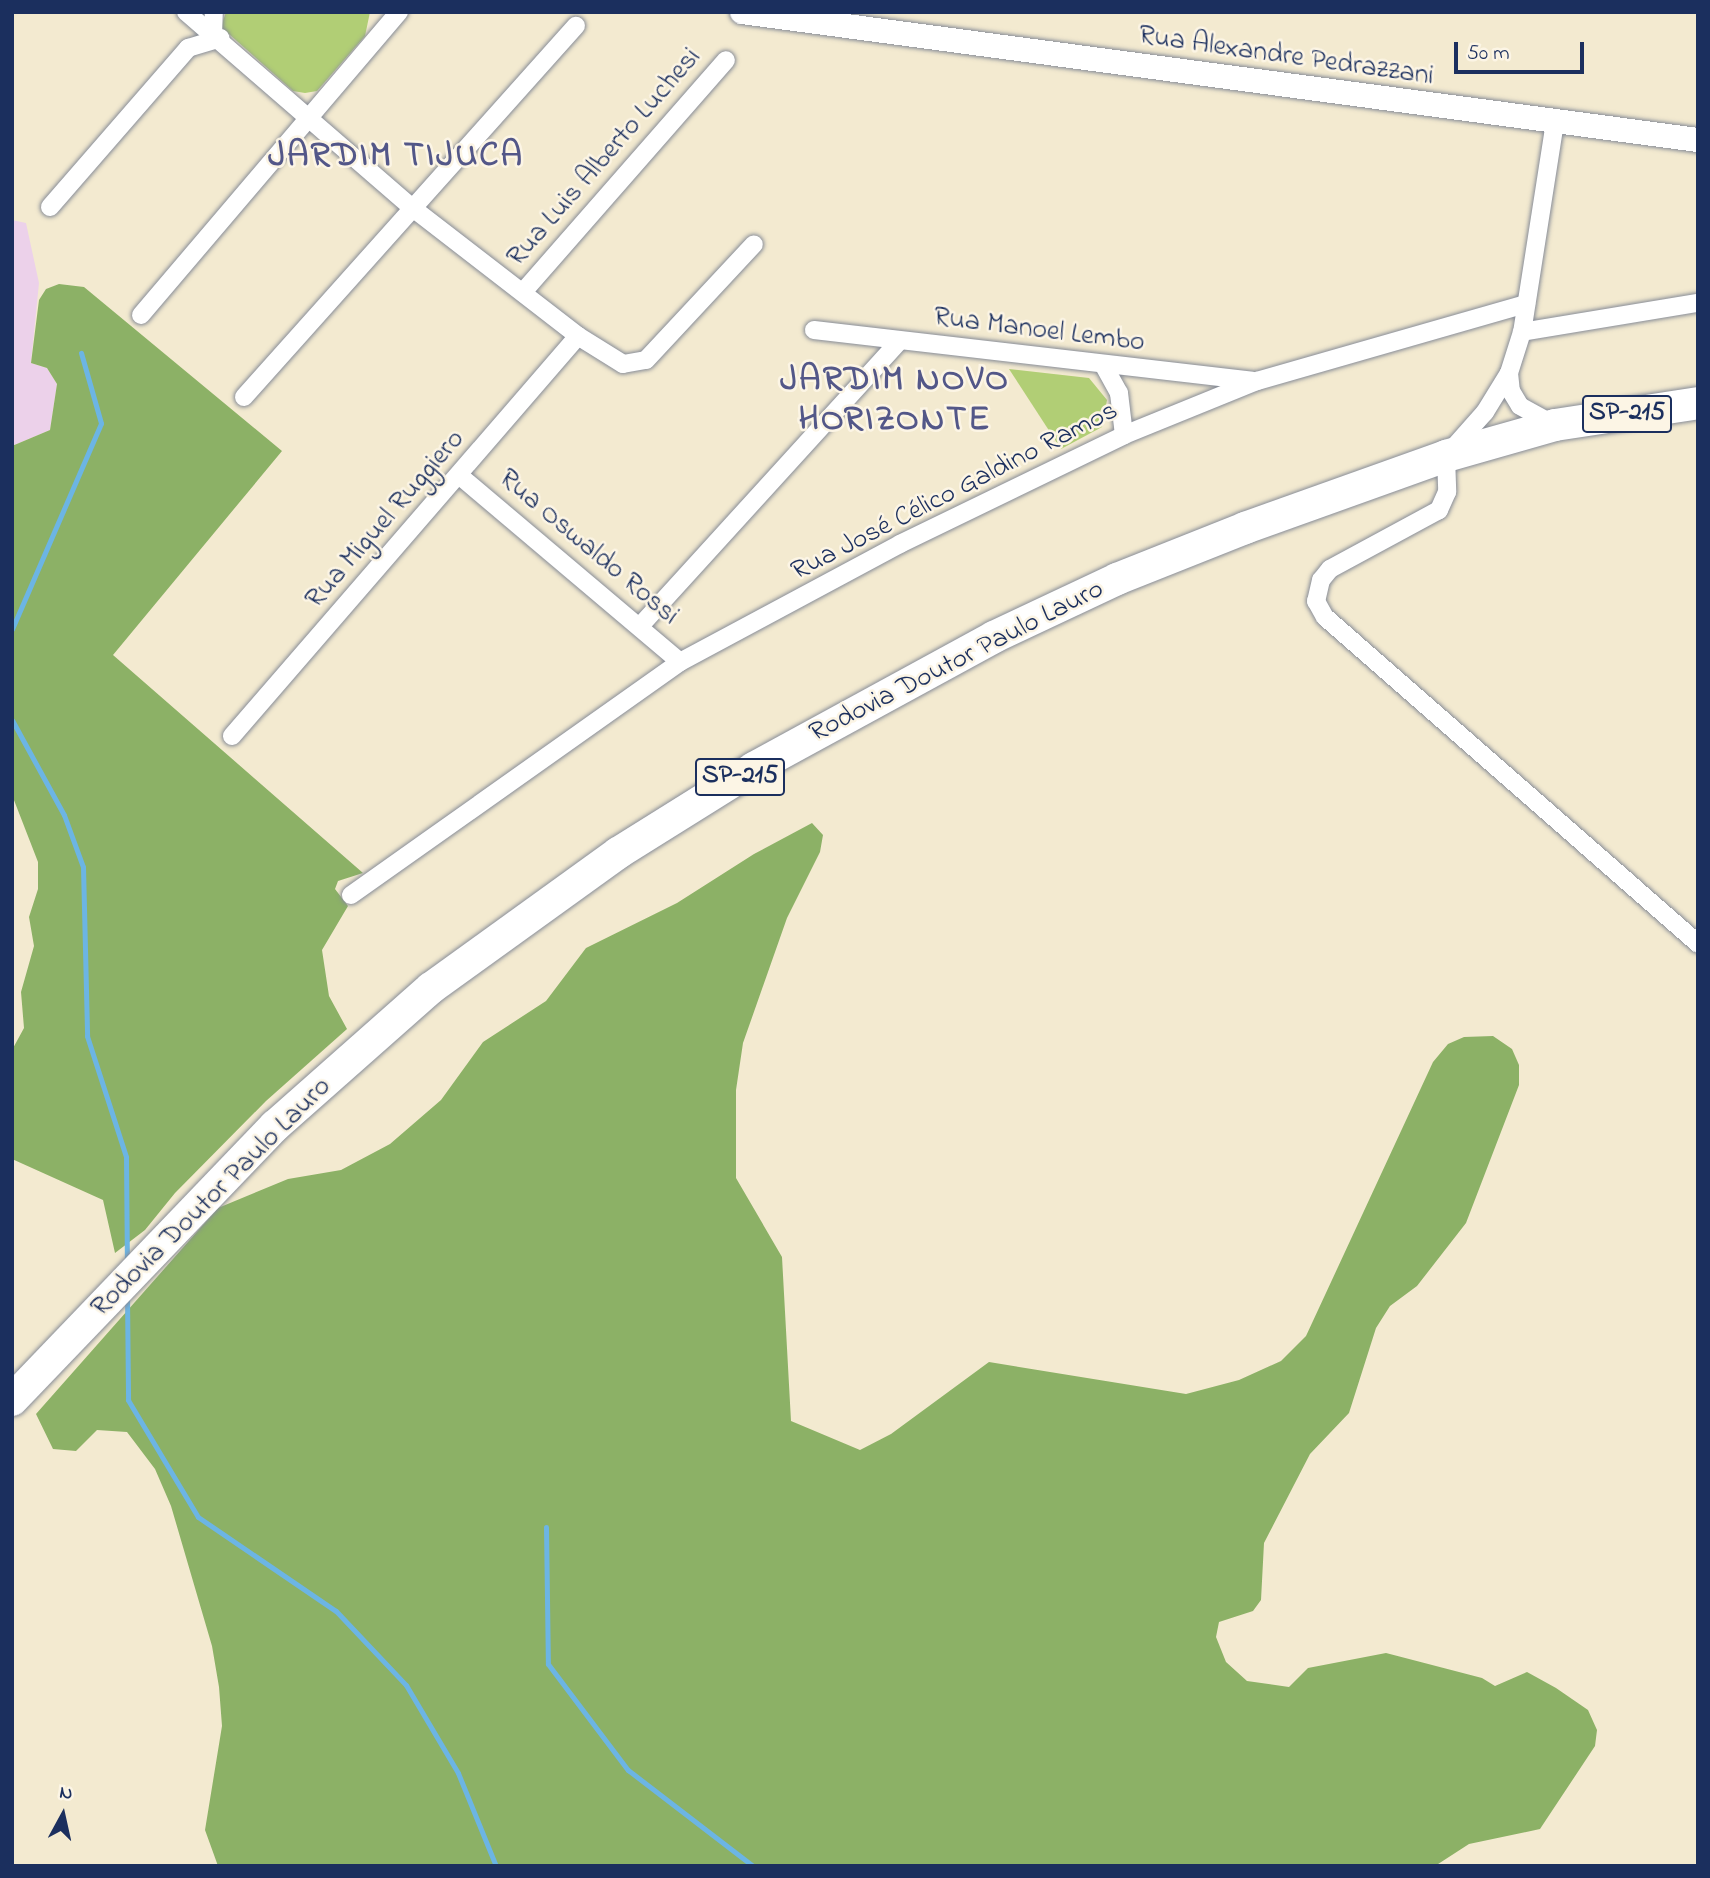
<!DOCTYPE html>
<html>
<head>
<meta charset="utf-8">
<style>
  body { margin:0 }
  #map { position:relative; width:1710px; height:1878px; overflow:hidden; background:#f3ead0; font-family:"Indie Flower",sans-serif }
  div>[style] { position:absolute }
  .built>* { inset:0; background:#ecd1ea }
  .green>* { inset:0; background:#b1ce75 }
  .forest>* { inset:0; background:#8cb166 }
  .stream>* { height:5px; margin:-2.5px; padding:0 2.5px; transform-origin:2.5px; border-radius:2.5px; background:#6cb5e4 }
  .roads { filter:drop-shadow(0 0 2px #878c97) drop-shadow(0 0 2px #878c97) }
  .street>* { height:18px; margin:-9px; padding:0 9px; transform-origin:9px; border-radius:9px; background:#fff }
  .secondary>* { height:24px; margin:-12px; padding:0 12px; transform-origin:12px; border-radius:12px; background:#fff }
  .highway>* { height:32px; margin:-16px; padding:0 16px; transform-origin:16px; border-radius:16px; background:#fff }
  span { translate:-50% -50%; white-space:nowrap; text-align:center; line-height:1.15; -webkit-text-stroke:5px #fcf5e5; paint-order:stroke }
  .shield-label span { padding:2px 5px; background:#fcf5e5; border:2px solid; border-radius:5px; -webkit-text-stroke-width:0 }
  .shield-label { font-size:26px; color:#1b2f5e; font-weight:700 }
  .street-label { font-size:28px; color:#1b2f5e }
  .district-label { font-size:35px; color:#535788; font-weight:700; letter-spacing:2px }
  .frame { position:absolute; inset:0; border:14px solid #1b2f5e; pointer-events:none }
  .north { position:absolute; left:28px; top:1780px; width:70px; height:70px; -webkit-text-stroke:5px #fcf5e5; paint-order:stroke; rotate:8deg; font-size:19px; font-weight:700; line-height:28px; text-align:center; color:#1b2f5e }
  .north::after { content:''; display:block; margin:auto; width:24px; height:32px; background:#1b2f5e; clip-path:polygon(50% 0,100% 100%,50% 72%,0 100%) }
  .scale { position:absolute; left:1454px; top:42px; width:130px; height:32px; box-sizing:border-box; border:4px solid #1b2f5e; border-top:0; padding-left:9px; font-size:21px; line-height:24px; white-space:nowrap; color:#1b2f5e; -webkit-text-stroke:5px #fcf5e5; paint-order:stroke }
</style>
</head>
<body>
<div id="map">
  <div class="built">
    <i style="clip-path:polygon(12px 220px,26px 223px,39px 283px,31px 363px,47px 368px,57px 384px,50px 430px,12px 446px)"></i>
  </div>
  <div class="green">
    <i style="clip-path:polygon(226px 12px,370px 12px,365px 36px,317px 91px,305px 93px,293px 91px,221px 27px)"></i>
    <i style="clip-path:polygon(1009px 369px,1089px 378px,1107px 400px,1102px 427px,1061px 449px)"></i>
  </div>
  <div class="forest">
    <i style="clip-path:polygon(59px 284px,84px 287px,282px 451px,113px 655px,363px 873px,338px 881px,335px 889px,348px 906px,322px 950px,329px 996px,347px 1029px,266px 1101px,175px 1193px,145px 1230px,115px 1253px,103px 1200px,12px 1159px,12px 1050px,24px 1028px,21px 992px,34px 946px,29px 917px,38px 889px,38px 862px,12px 795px,12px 446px,50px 430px,57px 384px,47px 368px,31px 363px,39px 300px,46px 289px)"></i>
    <i style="clip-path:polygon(812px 823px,823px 835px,820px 852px,787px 918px,743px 1043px,736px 1090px,736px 1178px,782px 1257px,791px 1421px,860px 1450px,891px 1434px,989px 1362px,1186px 1394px,1239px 1380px,1281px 1361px,1306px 1336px,1433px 1062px,1448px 1044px,1464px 1037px,1493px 1036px,1512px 1049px,1519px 1065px,1519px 1085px,1466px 1223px,1417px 1286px,1390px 1306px,1376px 1328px,1349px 1413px,1310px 1454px,1264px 1543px,1261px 1600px,1253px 1611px,1219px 1622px,1216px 1637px,1226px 1662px,1247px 1681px,1289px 1687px,1308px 1668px,1386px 1653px,1482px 1678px,1495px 1686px,1527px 1672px,1556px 1688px,1588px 1710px,1597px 1730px,1595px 1746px,1540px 1829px,1469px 1844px,1435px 1866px,218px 1866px,205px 1830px,222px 1726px,219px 1687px,212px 1646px,171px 1506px,155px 1469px,127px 1432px,97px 1430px,76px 1451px,53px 1449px,36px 1414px,218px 1208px,288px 1179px,341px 1170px,390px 1144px,441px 1100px,483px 1042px,546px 1001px,586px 948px,677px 903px,754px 854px)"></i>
  </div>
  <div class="stream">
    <i style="left:12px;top:629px;width:224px;rotate:-66.6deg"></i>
    <i style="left:101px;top:423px;width:73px;rotate:-105.9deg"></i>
    <i style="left:12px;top:720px;width:108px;rotate:61.3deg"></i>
    <i style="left:64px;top:815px;width:55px;rotate:69.9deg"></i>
    <i style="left:83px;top:867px;width:169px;rotate:88.6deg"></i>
    <i style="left:87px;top:1036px;width:127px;rotate:72.1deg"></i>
    <i style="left:126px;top:1157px;width:108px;rotate:89.5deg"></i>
    <i style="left:127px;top:1296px;width:104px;rotate:89.4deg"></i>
    <i style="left:128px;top:1400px;width:136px;rotate:59.1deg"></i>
    <i style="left:198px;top:1517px;width:167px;rotate:34.3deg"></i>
    <i style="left:336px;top:1611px;width:102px;rotate:46.6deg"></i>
    <i style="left:406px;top:1685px;width:102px;rotate:59.4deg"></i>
    <i style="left:458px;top:1773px;width:100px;rotate:67.8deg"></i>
    <i style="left:546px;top:1527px;width:137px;rotate:89.2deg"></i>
    <i style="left:548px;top:1664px;width:133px;rotate:53deg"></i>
    <i style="left:628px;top:1770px;width:158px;rotate:37.5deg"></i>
  </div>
  <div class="roads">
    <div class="street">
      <i style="left:186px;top:12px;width:296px;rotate:40.9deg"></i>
      <i style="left:410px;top:206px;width:212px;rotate:37.7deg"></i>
      <i style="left:578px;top:336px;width:53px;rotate:31.9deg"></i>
      <i style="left:623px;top:364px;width:23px;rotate:-10deg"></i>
      <i style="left:646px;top:360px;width:158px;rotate:-47deg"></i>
      <i style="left:213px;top:35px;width:23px;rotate:-88deg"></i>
      <i style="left:1555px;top:122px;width:213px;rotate:98.9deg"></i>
      <i style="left:1522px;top:332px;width:43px;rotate:107.6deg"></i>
      <i style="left:1509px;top:373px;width:46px;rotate:121.6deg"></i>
      <i style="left:1485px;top:412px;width:59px;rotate:131.6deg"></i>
      <i style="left:1446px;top:456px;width:36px;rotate:88deg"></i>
      <i style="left:1447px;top:492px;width:20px;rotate:114deg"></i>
      <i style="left:1439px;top:510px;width:124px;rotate:151.6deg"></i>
      <i style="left:1330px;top:569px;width:14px;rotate:129deg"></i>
      <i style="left:1321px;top:580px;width:22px;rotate:103deg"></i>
      <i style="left:1316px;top:601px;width:18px;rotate:61deg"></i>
      <i style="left:1325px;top:617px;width:496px;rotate:41.2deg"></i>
      <i style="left:50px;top:207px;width:211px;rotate:-49deg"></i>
      <i style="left:188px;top:48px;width:34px;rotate:-17deg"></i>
      <i style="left:523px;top:292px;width:308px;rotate:-48.8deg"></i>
      <i style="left:141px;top:315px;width:398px;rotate:-49.6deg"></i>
      <i style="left:814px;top:330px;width:441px;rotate:6.6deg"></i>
      <i style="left:1522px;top:332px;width:178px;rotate:-9.4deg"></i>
      <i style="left:1104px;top:366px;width:31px;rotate:61deg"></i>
      <i style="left:1119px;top:393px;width:42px;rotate:83.2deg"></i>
      <i style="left:1509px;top:373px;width:18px;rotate:84deg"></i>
      <i style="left:1511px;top:391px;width:17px;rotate:59deg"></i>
      <i style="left:1520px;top:406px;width:37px;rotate:29deg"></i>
      <i style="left:244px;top:397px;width:498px;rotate:-48.2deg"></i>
      <i style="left:460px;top:476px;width:288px;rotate:40.2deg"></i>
      <i style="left:641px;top:625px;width:384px;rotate:-47.7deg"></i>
      <i style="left:232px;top:736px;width:529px;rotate:-49.14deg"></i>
      <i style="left:351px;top:895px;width:403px;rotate:-35.3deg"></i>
      <i style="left:680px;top:662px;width:250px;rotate:-28.2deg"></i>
      <i style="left:900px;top:544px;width:249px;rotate:-25.9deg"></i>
      <i style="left:1124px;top:435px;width:144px;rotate:-22.1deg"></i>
      <i style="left:1257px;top:381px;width:280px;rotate:-16deg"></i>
    </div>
    <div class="secondary">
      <i style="left:742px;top:12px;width:965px;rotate:7.63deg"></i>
    </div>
    <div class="highway">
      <i style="left:12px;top:1400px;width:380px;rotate:-46.2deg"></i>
      <i style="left:275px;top:1126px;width:208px;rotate:-41.5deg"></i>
      <i style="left:431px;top:988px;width:231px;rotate:-35.8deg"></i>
      <i style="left:618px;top:853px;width:160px;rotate:-32deg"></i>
      <i style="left:754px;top:768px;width:273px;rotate:-28.6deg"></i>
      <i style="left:994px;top:637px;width:136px;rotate:-25.2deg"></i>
      <i style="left:1117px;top:579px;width:138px;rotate:-21.7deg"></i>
      <i style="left:1245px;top:528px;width:214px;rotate:-19.7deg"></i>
      <i style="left:1446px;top:456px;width:113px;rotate:-15.9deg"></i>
      <i style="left:1555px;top:425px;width:145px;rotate:-8.7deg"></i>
    </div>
  </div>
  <div class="shield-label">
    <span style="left:1627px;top:414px">SP-215</span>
    <span style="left:740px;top:777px">SP-215</span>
  </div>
  <div class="street-label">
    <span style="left:1286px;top:57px;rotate:8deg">Rua Alexandre Pedrazzani</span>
    <span style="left:605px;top:158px;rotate:-49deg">Rua Luis Alberto Luchesi</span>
    <span style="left:1039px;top:331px;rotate:7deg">Rua Manoel Lembo</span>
    <span style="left:955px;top:492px;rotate:-27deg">Rua José Célico Galdino Ramos</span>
    <span style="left:386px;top:520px;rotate:-49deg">Rua Miguel Ruggiero</span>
    <span style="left:588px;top:548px;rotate:40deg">Rua Oswaldo Rossi</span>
    <span style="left:957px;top:662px;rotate:-27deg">Rodovia Doutor Paulo Lauro</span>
    <span style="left:212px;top:1198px;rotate:-45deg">Rodovia Doutor Paulo Lauro</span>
  </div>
  <div class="district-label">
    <span style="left:396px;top:157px">JARDIM TIJUCA</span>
    <span style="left:895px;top:401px">JARDIM NOVO<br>HORIZONTE</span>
  </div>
  <div class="frame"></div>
  <div class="north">N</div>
  <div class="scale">50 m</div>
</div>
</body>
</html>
